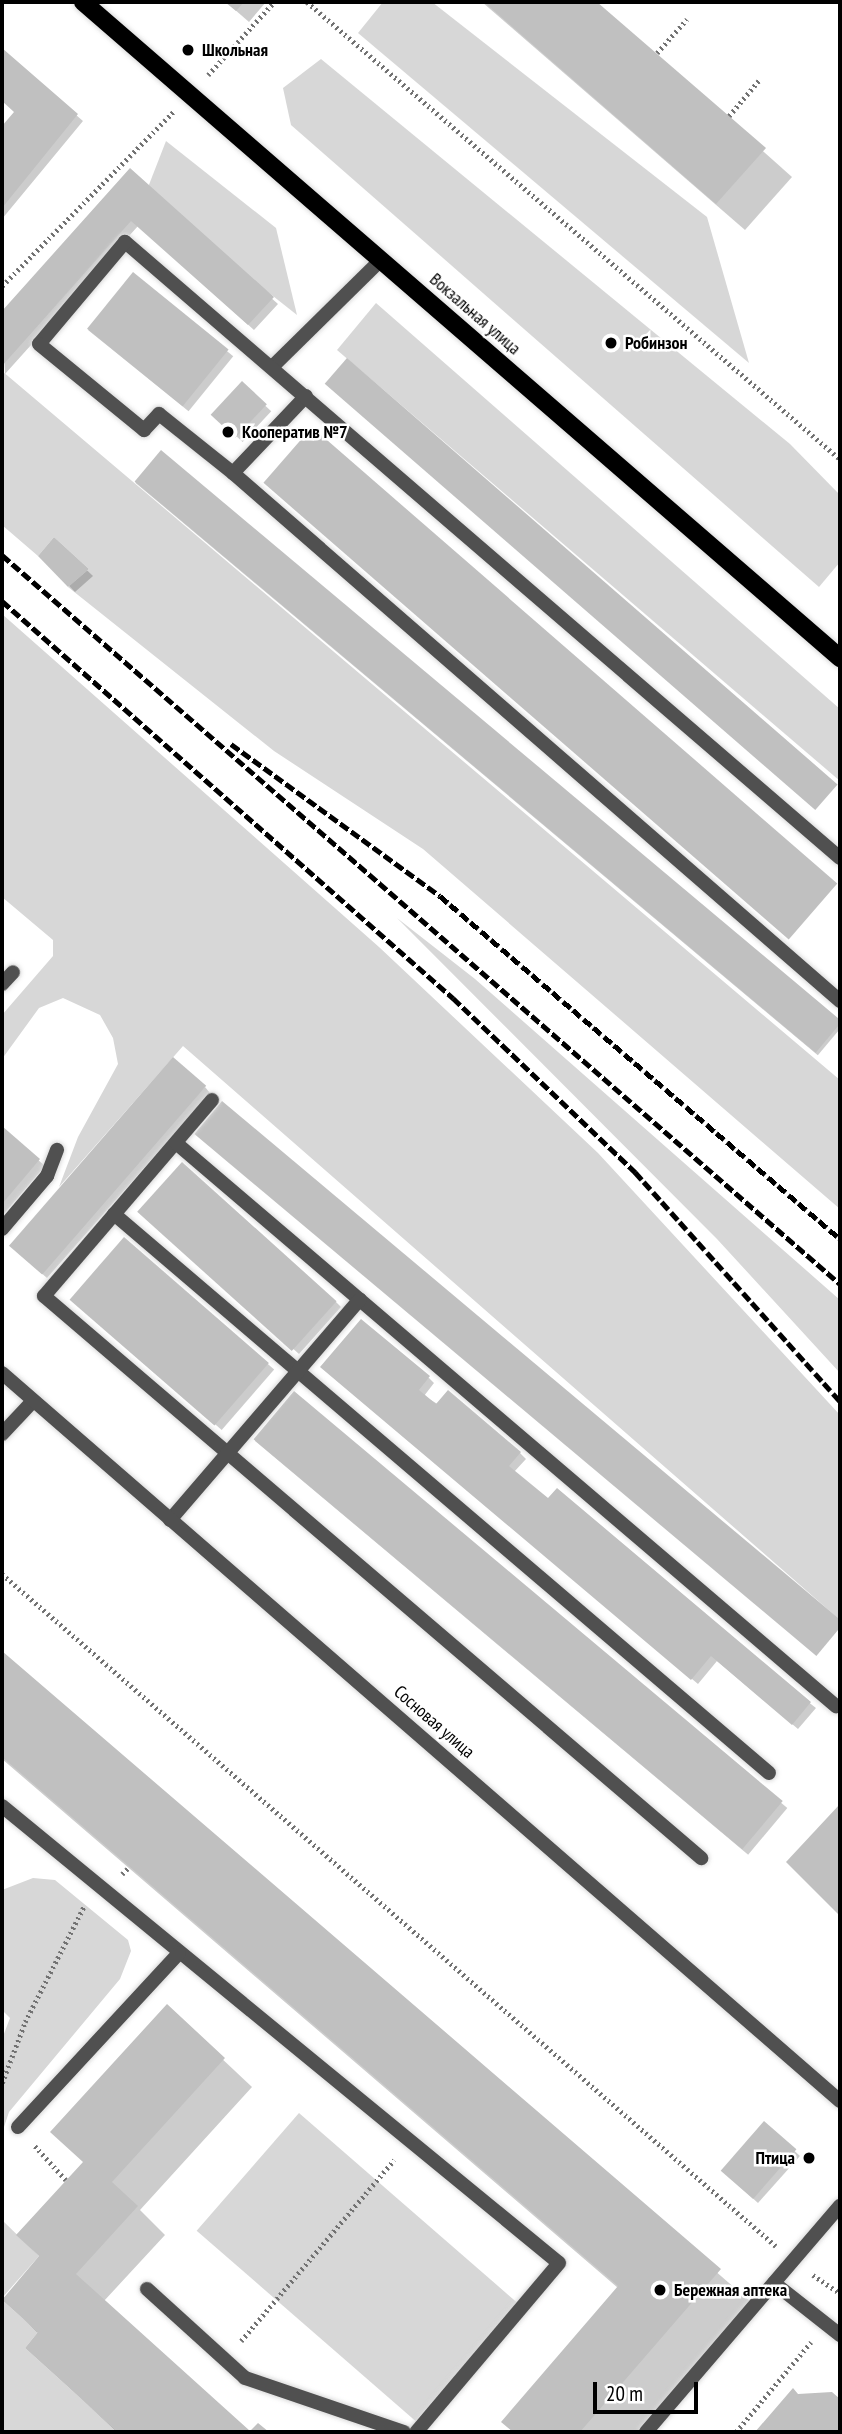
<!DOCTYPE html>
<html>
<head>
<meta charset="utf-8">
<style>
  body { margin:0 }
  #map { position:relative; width:842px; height:2434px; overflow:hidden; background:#fff; font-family:"PT Sans Narrow",sans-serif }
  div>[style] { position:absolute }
  .green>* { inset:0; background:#d7d7d7; transform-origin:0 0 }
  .shadow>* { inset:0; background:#0003; transform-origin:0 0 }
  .building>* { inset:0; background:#c0c0c0; transform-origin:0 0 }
  .path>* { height:4.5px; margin-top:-2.25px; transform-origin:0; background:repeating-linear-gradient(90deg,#727272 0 2px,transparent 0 5.5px) }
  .roads { filter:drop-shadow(0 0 2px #dbdbdb) drop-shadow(0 0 2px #dbdbdb) }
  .lane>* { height:14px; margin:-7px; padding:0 7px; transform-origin:7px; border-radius:7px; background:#505050 }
  .street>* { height:14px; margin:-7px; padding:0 7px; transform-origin:7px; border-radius:7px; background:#505050 }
  .primary>* { height:18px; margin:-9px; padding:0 9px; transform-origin:9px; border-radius:9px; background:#000 }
  .rail>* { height:5px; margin-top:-2.5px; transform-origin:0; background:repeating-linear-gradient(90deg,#000 0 10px,transparent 0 13.5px) }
  .dots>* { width:19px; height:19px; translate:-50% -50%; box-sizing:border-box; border:4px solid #fff; border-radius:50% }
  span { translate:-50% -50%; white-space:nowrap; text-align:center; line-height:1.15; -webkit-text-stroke:5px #fff; paint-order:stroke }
  .poi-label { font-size:18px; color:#000; font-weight:700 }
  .left { translate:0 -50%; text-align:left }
  .right { translate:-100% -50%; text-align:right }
  .street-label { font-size:18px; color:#000 }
  .frame { position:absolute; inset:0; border:4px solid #000; pointer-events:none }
  .scale { position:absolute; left:593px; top:2382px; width:105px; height:32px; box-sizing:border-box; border:4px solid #000; border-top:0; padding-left:9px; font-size:21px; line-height:24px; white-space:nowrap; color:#000; -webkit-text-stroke:5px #fff; paint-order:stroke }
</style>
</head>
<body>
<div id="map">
  <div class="green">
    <i style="clip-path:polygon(383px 2px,432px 2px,707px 217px,749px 363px,358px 33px)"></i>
    <i style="clip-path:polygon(321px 59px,790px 444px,840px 495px,840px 562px,819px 587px,291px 125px,283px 88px)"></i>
    <i style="clip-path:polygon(166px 141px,276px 228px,297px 315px,145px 195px)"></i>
    <i style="clip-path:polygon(376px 303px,840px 709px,840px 781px,337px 350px)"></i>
    <i style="clip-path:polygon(2px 371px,840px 1080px,840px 1209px,423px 849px,274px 751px,68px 587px,89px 569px,54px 537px,38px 556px,2px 525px)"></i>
    <i style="clip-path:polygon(2px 614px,379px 947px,598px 1153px,840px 1415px,840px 1620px,183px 1046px,59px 1187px,78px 1137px,118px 1064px,113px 1038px,100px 1015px,63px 998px,39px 1008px,2px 1059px,2px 1015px,53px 956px,53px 940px,2px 897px)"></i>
    <i style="clip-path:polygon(397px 918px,475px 979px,840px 1300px,840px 1373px,717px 1239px)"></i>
    <i style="clip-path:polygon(33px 1878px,55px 1880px,128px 1940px,131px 1951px,120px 1979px,9px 2112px,2px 2133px,2px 2039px,10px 2018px,2px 2010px,2px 1890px)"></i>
    <i style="left:299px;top:2113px;width:290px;height:156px;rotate:41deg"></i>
    <i style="clip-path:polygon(2px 2220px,39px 2256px,2px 2298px)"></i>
    <i style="clip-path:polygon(2px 2300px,38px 2332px,25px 2348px,118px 2432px,2px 2432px)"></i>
  </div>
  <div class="shadow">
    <i style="clip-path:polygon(226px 2px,266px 2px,249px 22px)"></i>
    <i style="clip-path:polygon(482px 2px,595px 2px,792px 177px,745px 230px)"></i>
    <i style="clip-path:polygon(2px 51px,83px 121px,2px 219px,2px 128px,16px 112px,2px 100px)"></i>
    <i style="clip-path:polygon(130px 171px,278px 304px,254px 330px,138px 226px,5px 374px,2px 314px)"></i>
    <i style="left:133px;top:275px;width:129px;height:71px;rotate:39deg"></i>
    <i style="left:242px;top:384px;width:40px;height:42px;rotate:43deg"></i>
    <i style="left:161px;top:452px;width:891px;height:40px;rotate:40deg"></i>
    <i style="clip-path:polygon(54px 539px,93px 576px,75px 592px,40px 556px)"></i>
    <i style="clip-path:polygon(205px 1087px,210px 1093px,47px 1278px,16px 1251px)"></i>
    <i style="clip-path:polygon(2px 1128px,45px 1166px,2px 1216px)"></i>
    <i style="clip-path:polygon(146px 1218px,335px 1301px,341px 1307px,299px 1354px)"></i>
    <i style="left:124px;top:1239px;width:199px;height:80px;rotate:41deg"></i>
    <i style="clip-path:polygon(328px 1372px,429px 1378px,434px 1383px,424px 1396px,520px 1453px,526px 1459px,514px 1472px,816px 1708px,798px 1729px,717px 1661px,698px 1684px)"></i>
    <i style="left:294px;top:1394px;width:644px;height:61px;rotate:40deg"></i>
    <i style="clip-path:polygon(2px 1653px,751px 2302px,638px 2432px,513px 2432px,503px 2422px,618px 2288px,2px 1759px)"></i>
    <i style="clip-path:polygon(840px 1807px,840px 1914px,788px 1862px)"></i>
    <i style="clip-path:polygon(167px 2007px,252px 2087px,140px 2210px,165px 2235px,104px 2301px,248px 2432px,117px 2432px,27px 2348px,39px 2334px,3px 2299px,41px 2257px,84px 2163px)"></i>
    <i style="clip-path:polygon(764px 2123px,800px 2156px,758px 2203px,728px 2176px)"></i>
    <i style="clip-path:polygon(793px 2390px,798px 2395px,832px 2394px,840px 2401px,840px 2432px,757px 2432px)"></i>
  </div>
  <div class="building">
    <i style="clip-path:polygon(225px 2px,244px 2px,236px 11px)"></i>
    <i style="clip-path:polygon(484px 2px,597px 2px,766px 148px,716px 204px)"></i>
    <i style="clip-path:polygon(2px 48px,78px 114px,2px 208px,2px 126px,14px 112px,2px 101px)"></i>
    <i style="clip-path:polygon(130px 168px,274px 297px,248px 325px,131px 221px,2px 366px,2px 311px)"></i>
    <i style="left:133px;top:272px;width:123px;height:73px;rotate:39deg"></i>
    <i style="left:347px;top:358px;width:650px;height:34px;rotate:41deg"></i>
    <i style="left:242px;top:381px;width:34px;height:46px;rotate:43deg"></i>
    <i style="left:312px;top:427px;width:696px;height:74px;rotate:41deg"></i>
    <i style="left:161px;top:450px;width:889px;height:41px;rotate:40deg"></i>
    <i style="clip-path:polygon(54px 537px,89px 569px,68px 587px,38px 556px)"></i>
    <i style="left:173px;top:1057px;width:44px;height:250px;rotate:41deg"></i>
    <i style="left:222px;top:1101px;width:812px;height:43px;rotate:40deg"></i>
    <i style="clip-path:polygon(2px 1126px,40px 1159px,2px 1204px)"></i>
    <i style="left:182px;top:1162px;width:208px;height:67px;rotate:42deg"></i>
    <i style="left:124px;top:1237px;width:192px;height:83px;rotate:41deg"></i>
    <i style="clip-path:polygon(361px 1319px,430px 1376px,419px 1390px,436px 1404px,448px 1390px,521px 1452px,509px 1466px,548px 1498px,557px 1488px,811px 1702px,792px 1725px,711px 1656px,691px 1680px,320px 1367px)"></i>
    <i style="left:294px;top:1391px;width:638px;height:63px;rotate:40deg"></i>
    <i style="clip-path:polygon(2px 1651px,721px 2269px,580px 2432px,513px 2432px,501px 2422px,618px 2286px,2px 1757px)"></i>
    <i style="clip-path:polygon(840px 1804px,840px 1916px,786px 1862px)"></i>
    <i style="clip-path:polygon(167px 2004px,225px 2058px,112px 2182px,138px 2206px,76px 2274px,250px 2431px,258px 2423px,269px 2432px,118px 2432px,25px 2348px,38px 2332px,2px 2300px,39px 2256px,16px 2235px,83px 2162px,50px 2132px)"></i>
    <i style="left:764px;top:2121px;width:43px;height:66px;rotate:41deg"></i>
    <i style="clip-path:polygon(793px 2388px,798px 2394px,832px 2392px,840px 2399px,840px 2432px,755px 2432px)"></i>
  </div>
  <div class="path">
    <i style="left:307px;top:2px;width:702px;rotate:40.61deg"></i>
    <i style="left:657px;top:53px;width:45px;rotate:-48.6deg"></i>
    <i style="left:208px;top:75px;width:98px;rotate:-47.9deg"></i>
    <i style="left:729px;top:116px;width:48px;rotate:-50deg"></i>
    <i style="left:2px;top:286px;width:244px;rotate:-45.5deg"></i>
    <i style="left:2px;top:1574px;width:1025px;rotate:40.97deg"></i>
    <i style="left:122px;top:1874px;width:11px;rotate:-45deg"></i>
    <i style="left:2px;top:2083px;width:65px;rotate:-69.3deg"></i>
    <i style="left:25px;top:2022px;width:130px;rotate:-63deg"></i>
    <i style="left:35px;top:2146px;width:46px;rotate:47.6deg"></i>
    <i style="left:813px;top:2275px;width:32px;rotate:34deg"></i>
    <i style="left:241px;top:2341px;width:237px;rotate:-49.8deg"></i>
    <i style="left:736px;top:2432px;width:117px;rotate:-50.2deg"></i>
  </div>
  <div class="roads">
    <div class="lane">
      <i style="left:272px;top:367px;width:153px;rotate:-44.5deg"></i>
      <i style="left:233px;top:473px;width:106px;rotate:-46.5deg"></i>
      <i style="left:840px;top:858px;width:944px;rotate:-139.25deg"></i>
      <i style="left:125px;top:242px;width:133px;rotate:130.1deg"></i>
      <i style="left:39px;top:344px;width:136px;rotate:39.3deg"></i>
      <i style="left:144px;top:430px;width:22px;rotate:-47deg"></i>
      <i style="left:159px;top:414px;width:95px;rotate:38.6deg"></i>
      <i style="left:233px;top:473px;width:805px;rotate:41.02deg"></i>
      <i style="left:2px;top:984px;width:16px;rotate:-47deg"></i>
      <i style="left:212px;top:1100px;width:258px;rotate:130.6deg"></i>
      <i style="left:44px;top:1296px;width:865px;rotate:40.54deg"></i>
      <i style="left:176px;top:1143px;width:868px;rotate:40.47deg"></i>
      <i style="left:114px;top:1214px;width:861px;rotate:40.48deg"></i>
      <i style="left:2px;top:1229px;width:70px;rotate:-49.7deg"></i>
      <i style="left:47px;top:1176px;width:28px;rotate:-69deg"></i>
      <i style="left:2px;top:1434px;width:45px;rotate:-46.8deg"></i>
      <i style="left:170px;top:1520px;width:291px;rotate:-49.3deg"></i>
      <i style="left:2px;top:1806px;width:720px;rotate:39.37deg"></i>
      <i style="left:559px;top:2263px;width:221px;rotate:130.2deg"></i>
      <i style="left:18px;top:2127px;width:237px;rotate:-47.2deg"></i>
      <i style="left:774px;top:2283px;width:84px;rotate:38.2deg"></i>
      <i style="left:147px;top:2289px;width:132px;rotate:42.2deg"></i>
      <i style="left:245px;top:2378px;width:168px;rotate:18.8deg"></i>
      <i style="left:646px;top:2432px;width:298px;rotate:-49.4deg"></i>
    </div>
    <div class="street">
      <i style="left:2px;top:1373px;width:1110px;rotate:40.98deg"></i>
    </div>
    <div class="primary">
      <i style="left:83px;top:2px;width:1002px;rotate:40.91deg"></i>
    </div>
  </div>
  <div class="rail">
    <i style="left:2px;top:555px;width:1111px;rotate:41.02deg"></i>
    <i style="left:2px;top:601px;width:601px;rotate:41.36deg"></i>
    <i style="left:453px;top:998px;width:252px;rotate:43.7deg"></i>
    <i style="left:635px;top:1172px;width:307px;rotate:48.2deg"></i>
    <i style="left:231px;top:744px;width:258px;rotate:36deg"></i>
    <i style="left:440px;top:896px;width:527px;rotate:40.61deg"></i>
  </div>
  <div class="dots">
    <i style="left:188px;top:50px;background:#000"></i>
    <i style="left:611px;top:343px;background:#000"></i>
    <i style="left:228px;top:432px;background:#000"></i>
    <i style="left:809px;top:2158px;background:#000"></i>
    <i style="left:660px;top:2290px;background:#000"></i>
  </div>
  <div class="poi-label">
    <span class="left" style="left:202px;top:50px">Школьная</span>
    <span class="left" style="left:625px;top:343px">Робинзон</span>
    <span class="left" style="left:242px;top:432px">Кооператив №7</span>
    <span class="right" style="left:795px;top:2158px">Птица</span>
    <span class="left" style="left:674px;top:2290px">Бережная аптека</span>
  </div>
  <div class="street-label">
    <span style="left:475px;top:314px;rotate:41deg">Вокзальная улица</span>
    <span style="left:434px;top:1722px;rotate:41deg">Сосновая улица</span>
  </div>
  <div class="frame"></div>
  <div class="scale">20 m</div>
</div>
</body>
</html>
